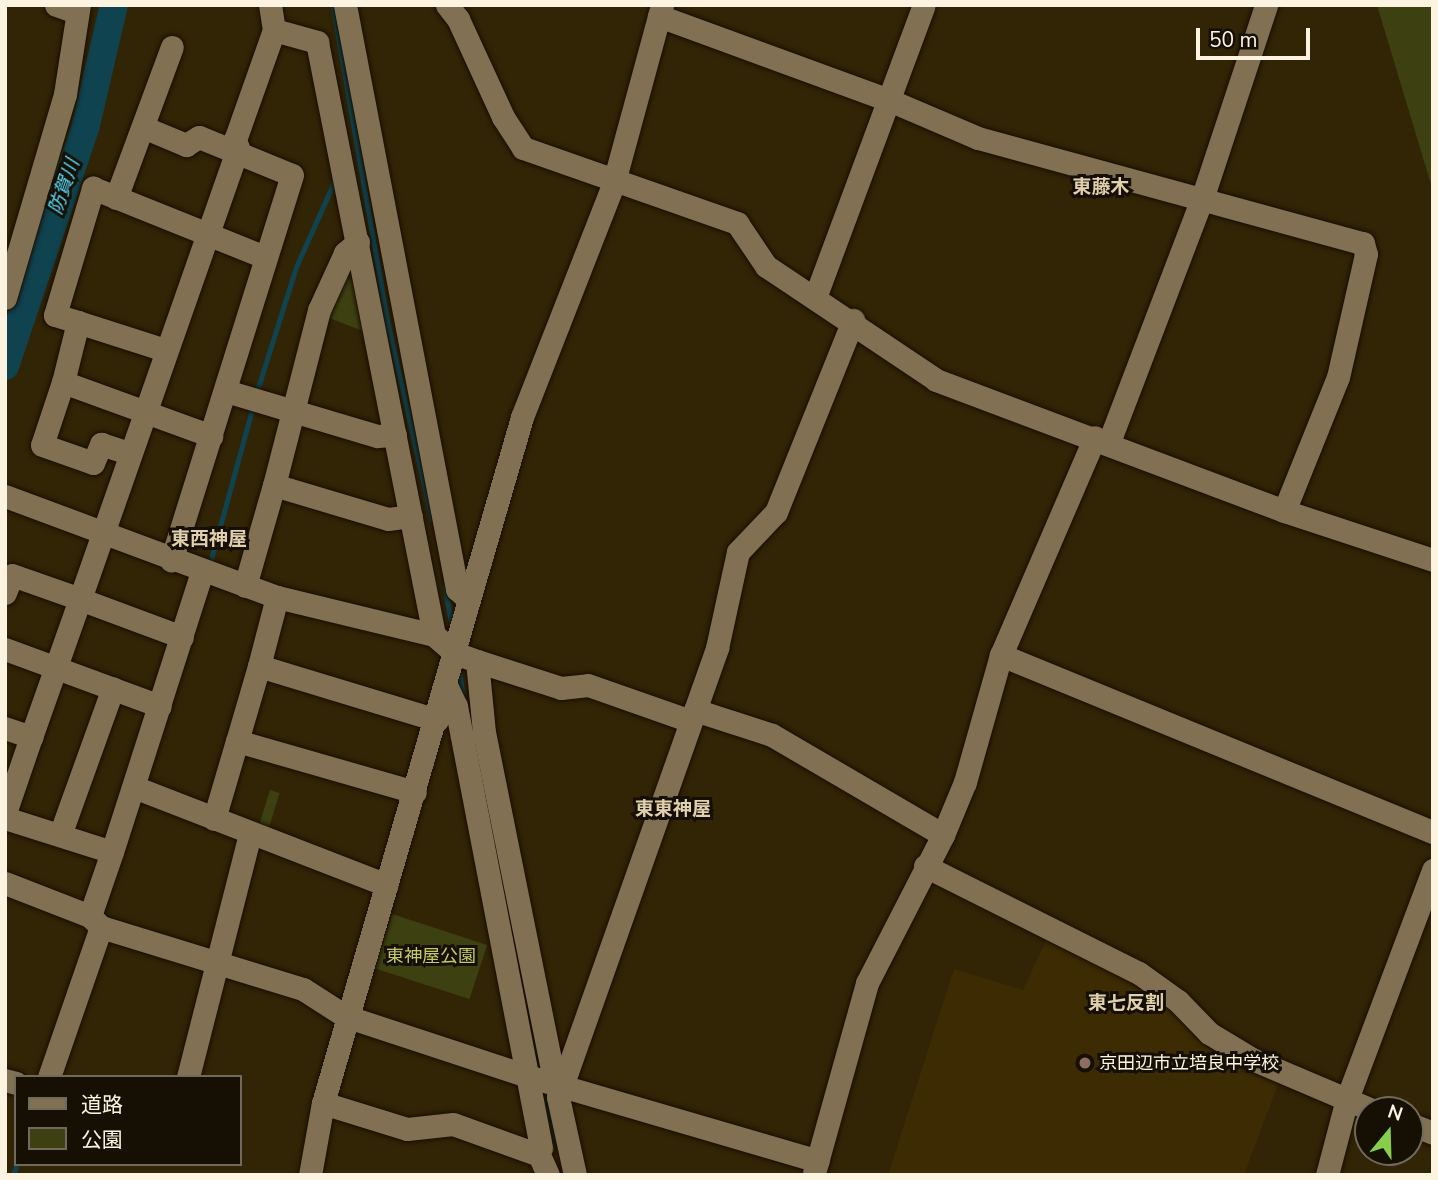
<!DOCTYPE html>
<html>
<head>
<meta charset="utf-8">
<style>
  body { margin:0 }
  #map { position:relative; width:1438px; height:1180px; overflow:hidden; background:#322505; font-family:"Nunito Sans","Noto Sans JP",sans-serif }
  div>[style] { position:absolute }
  .built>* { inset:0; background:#3d2c03 }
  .green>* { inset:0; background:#3d4112; transform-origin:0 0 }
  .stream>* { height:4.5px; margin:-2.25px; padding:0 2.25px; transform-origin:2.25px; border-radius:2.25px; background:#0f434f }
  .river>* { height:28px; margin:-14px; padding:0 14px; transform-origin:14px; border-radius:14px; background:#0f434f }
  .roads { filter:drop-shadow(0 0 2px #180e00) drop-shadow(0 0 2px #180e00) }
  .minor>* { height:23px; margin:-11.5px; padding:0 11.5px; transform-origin:11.5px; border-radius:11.5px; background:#817152 }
  .dots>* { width:19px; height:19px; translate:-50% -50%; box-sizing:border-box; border:4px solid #150f04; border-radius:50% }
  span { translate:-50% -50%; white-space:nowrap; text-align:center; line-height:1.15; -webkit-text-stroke:6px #150f04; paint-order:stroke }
  .park-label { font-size:18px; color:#c1cb68 }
  .poi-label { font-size:18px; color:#fcf3e1 }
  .left { translate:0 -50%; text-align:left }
  .water-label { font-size:19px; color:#56ddfe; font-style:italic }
  .neighbourhood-label { font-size:19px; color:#e1d0ad; font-weight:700 }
  .frame { position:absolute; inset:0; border:7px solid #fcf3e1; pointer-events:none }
  .legend { position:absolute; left:14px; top:1075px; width:228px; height:91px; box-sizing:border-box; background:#150f04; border:2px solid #716a5c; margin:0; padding:9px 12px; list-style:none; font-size:21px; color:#fcf3e1 }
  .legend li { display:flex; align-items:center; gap:14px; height:35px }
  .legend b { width:35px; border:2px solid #716a5c }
  .north { position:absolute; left:1354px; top:1096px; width:70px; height:70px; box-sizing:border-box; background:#150f04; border:2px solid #716a5c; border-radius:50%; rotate:19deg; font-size:19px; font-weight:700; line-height:28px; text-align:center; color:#fcf3e1 }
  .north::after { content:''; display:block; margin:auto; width:24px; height:32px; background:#87cf4a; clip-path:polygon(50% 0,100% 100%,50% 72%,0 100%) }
  .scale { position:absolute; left:1196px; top:28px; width:114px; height:32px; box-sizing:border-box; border:4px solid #fcf3e1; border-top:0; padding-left:9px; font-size:21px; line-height:24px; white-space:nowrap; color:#fcf3e1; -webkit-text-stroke:5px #150f04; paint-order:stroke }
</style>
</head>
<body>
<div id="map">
  <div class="built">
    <i style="clip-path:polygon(1050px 932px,1140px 980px,1279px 1081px,1244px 1175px,888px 1175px,954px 969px,1023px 990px)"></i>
  </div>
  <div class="green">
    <i style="clip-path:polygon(1377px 5px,1433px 5px,1433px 191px)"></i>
    <i style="clip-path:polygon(343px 271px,355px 275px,363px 331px,324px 316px)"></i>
    <i style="left:270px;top:790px;width:10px;height:45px;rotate:17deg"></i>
    <i style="left:392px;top:914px;width:100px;height:57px;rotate:18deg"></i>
  </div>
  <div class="stream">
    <i style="left:333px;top:5px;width:319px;rotate:80.2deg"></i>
    <i style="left:387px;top:319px;width:205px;rotate:77.3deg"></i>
    <i style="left:257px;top:391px;width:130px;rotate:-72.5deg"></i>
    <i style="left:296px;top:267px;width:95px;rotate:-65.9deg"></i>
    <i style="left:210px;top:563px;width:163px;rotate:-74.7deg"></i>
    <i style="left:445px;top:586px;width:40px;rotate:80deg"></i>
    <i style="left:459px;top:668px;width:30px;rotate:81deg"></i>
    <i style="left:486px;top:799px;width:40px;rotate:80deg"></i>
    <i style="left:521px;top:984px;width:90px;rotate:77.8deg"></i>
    <i style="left:544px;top:1090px;width:51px;rotate:76.5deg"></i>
    <i style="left:13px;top:1175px;width:12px;rotate:-70deg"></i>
  </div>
  <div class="river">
    <i style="left:5px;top:366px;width:254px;rotate:-71.4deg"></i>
    <i style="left:86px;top:125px;width:123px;rotate:-76.9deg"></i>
  </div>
  <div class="roads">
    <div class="minor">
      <i style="left:56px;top:5px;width:21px;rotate:19deg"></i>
      <i style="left:345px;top:5px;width:595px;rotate:79.14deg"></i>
      <i style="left:457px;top:589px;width:16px;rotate:43deg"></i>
      <i style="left:447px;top:5px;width:18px;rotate:52deg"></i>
      <i style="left:458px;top:19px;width:108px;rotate:65.3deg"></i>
      <i style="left:503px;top:117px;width:37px;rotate:57deg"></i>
      <i style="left:523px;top:148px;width:227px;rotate:19.3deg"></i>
      <i style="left:737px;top:223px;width:52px;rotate:56deg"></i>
      <i style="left:766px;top:266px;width:205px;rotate:33.8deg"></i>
      <i style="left:936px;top:380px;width:372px;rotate:20.6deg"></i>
      <i style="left:1284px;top:511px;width:157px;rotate:18.2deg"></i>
      <i style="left:659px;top:16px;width:245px;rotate:20.1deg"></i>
      <i style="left:889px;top:100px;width:97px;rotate:23.1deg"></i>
      <i style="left:978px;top:138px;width:399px;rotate:15.3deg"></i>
      <i style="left:1363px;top:243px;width:11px;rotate:75deg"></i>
      <i style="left:1366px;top:254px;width:126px;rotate:102.8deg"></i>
      <i style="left:1338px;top:377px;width:144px;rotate:111.9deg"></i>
      <i style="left:274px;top:30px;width:45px;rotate:15.6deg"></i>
      <i style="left:317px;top:42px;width:604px;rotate:78.84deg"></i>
      <i style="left:143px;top:127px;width:47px;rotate:22.7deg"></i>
      <i style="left:186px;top:145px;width:15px;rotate:-32deg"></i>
      <i style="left:199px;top:137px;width:100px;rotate:22.2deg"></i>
      <i style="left:292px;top:175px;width:404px;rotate:107.4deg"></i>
      <i style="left:116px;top:198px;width:161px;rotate:-69.7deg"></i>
      <i style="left:358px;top:242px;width:17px;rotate:140deg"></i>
      <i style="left:345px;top:253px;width:63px;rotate:114.5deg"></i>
      <i style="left:319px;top:310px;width:181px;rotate:104.4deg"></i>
      <i style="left:274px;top:485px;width:119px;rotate:16.6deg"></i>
      <i style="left:388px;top:519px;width:23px;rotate:-7deg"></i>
      <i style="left:816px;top:295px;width:309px;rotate:-69.6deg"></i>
      <i style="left:5px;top:298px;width:213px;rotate:-73.6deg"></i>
      <i style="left:65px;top:94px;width:90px;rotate:-81.1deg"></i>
      <i style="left:78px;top:322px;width:24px;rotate:-163deg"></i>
      <i style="left:55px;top:315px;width:133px;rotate:-73.3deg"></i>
      <i style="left:93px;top:188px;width:185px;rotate:21.9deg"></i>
      <i style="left:165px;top:350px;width:91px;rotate:-162.2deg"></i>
      <i style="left:78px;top:322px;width:62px;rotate:104deg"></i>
      <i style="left:63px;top:382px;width:158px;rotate:20deg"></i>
      <i style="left:63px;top:382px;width:66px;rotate:108.4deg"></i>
      <i style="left:42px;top:445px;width:54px;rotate:19.4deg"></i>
      <i style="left:93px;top:463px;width:21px;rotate:-67deg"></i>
      <i style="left:101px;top:444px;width:29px;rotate:18deg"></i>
      <i style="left:226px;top:391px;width:158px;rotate:16.6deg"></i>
      <i style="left:377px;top:436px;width:18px;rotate:-3deg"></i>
      <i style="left:1109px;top:442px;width:260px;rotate:-69.1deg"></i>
      <i style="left:1202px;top:199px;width:204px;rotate:-71.7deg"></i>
      <i style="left:5px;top:496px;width:290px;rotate:20.4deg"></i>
      <i style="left:277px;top:597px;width:162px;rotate:13.6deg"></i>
      <i style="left:434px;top:635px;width:28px;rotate:41deg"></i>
      <i style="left:455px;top:653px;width:23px;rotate:20deg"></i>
      <i style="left:477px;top:661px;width:71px;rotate:84.4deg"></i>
      <i style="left:484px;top:732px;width:359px;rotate:78.6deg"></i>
      <i style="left:245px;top:586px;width:105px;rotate:-74deg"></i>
      <i style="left:5px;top:593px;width:19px;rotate:-69deg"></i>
      <i style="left:12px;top:575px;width:72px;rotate:19.4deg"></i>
      <i style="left:80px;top:599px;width:146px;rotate:109.5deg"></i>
      <i style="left:277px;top:597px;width:71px;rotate:104.6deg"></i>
      <i style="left:259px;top:666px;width:186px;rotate:16.9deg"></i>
      <i style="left:182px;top:637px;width:109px;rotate:-159.6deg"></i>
      <i style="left:80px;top:599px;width:478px;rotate:-70.7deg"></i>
      <i style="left:238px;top:148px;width:9px;rotate:-111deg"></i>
      <i style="left:235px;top:140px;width:117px;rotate:-70.5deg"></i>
      <i style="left:274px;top:30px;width:25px;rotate:-99deg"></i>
      <i style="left:5px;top:649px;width:165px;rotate:20.2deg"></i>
      <i style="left:1001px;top:655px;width:467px;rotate:22.3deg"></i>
      <i style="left:477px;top:661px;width:88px;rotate:17.8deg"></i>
      <i style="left:561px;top:688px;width:27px;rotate:-6deg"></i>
      <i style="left:588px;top:685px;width:109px;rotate:19.3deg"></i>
      <i style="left:259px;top:666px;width:78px;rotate:106.3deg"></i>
      <i style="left:237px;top:741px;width:185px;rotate:16deg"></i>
      <i style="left:447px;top:687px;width:21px;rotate:65deg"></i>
      <i style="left:456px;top:706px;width:450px;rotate:79.1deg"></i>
      <i style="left:695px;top:710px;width:81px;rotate:18deg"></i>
      <i style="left:772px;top:735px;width:198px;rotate:30.3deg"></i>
      <i style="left:5px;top:728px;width:28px;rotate:19deg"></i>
      <i style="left:31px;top:737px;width:80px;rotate:108.9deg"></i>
      <i style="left:134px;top:787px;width:271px;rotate:21.2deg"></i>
      <i style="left:5px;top:818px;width:112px;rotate:17.6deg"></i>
      <i style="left:112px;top:852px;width:294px;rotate:-72.2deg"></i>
      <i style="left:214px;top:819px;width:81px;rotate:-73.6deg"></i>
      <i style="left:60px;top:835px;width:156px;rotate:-70.2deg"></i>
      <i style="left:112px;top:852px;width:68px;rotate:109deg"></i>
      <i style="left:90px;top:916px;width:16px;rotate:45deg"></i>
      <i style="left:101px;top:927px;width:211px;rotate:17.1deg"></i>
      <i style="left:303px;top:989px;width:50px;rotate:32.7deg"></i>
      <i style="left:345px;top:1016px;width:188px;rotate:18.2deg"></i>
      <i style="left:524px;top:1075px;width:306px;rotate:16.3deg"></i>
      <i style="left:925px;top:866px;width:239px;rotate:26.6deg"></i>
      <i style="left:1139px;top:973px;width:48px;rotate:35.7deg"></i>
      <i style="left:1178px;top:1001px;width:45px;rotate:45.9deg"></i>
      <i style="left:1209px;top:1033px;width:50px;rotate:31.2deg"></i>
      <i style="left:1252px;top:1059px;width:130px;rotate:23deg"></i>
      <i style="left:5px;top:883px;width:91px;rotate:21.2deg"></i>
      <i style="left:49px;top:1077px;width:159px;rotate:-70.9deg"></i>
      <i style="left:188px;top:1077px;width:252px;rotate:-75.7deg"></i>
      <i style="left:5px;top:1080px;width:11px;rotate:15deg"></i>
      <i style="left:1410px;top:1124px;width:25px;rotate:21deg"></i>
      <i style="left:814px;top:1173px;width:197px;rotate:-74.4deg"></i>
      <i style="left:867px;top:983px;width:166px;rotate:-62.8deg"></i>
      <i style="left:943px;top:835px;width:57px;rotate:-67.5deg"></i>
      <i style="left:965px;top:782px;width:132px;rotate:-74.2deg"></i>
      <i style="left:1001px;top:655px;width:237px;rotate:-66.7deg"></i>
      <i style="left:310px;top:1175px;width:73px;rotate:-79.8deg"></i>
      <i style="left:548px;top:1175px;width:22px;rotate:-114deg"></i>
      <i style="left:539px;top:1155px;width:91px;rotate:-160.2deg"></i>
      <i style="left:453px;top:1124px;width:46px;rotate:173.8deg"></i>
      <i style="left:407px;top:1129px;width:88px;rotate:-162.8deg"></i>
      <i style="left:323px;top:1103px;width:714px;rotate:-73.82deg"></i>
      <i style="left:522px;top:417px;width:252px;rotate:-68.6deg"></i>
      <i style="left:614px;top:182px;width:183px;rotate:-74.8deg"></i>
      <i style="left:575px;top:1175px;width:80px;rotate:-102.3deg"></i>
      <i style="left:558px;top:1097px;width:12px;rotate:-70deg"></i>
      <i style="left:562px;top:1086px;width:465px;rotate:-70.5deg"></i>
      <i style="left:717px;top:648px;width:98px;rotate:-77.7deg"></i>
      <i style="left:738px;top:552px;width:55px;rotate:-46.5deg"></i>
      <i style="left:776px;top:512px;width:207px;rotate:-68.1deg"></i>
      <i style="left:1327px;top:1175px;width:79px;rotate:-75.3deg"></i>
      <i style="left:1347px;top:1099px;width:245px;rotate:-69.4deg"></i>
    </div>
  </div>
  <div class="dots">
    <i style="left:1085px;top:1063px;background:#8d6e63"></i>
  </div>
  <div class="park-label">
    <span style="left:431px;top:956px">東神屋公園</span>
  </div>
  <div class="poi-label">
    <span class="left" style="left:1099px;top:1063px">京田辺市立培良中学校</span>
  </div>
  <div class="water-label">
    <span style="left:65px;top:187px;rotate:-71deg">防賀川</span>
  </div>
  <div class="neighbourhood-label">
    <span style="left:1101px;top:188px">東藤木</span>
    <span style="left:209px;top:540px">東西神屋</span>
    <span style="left:673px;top:810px">東東神屋</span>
    <span style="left:1126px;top:1004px">東七反割</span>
  </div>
  <div class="frame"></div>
  <ul class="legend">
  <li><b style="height:9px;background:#817152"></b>道路</li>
  <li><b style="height:19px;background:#3d4112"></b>公園</li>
  </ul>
  <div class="north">N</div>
  <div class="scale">50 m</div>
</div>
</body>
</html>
